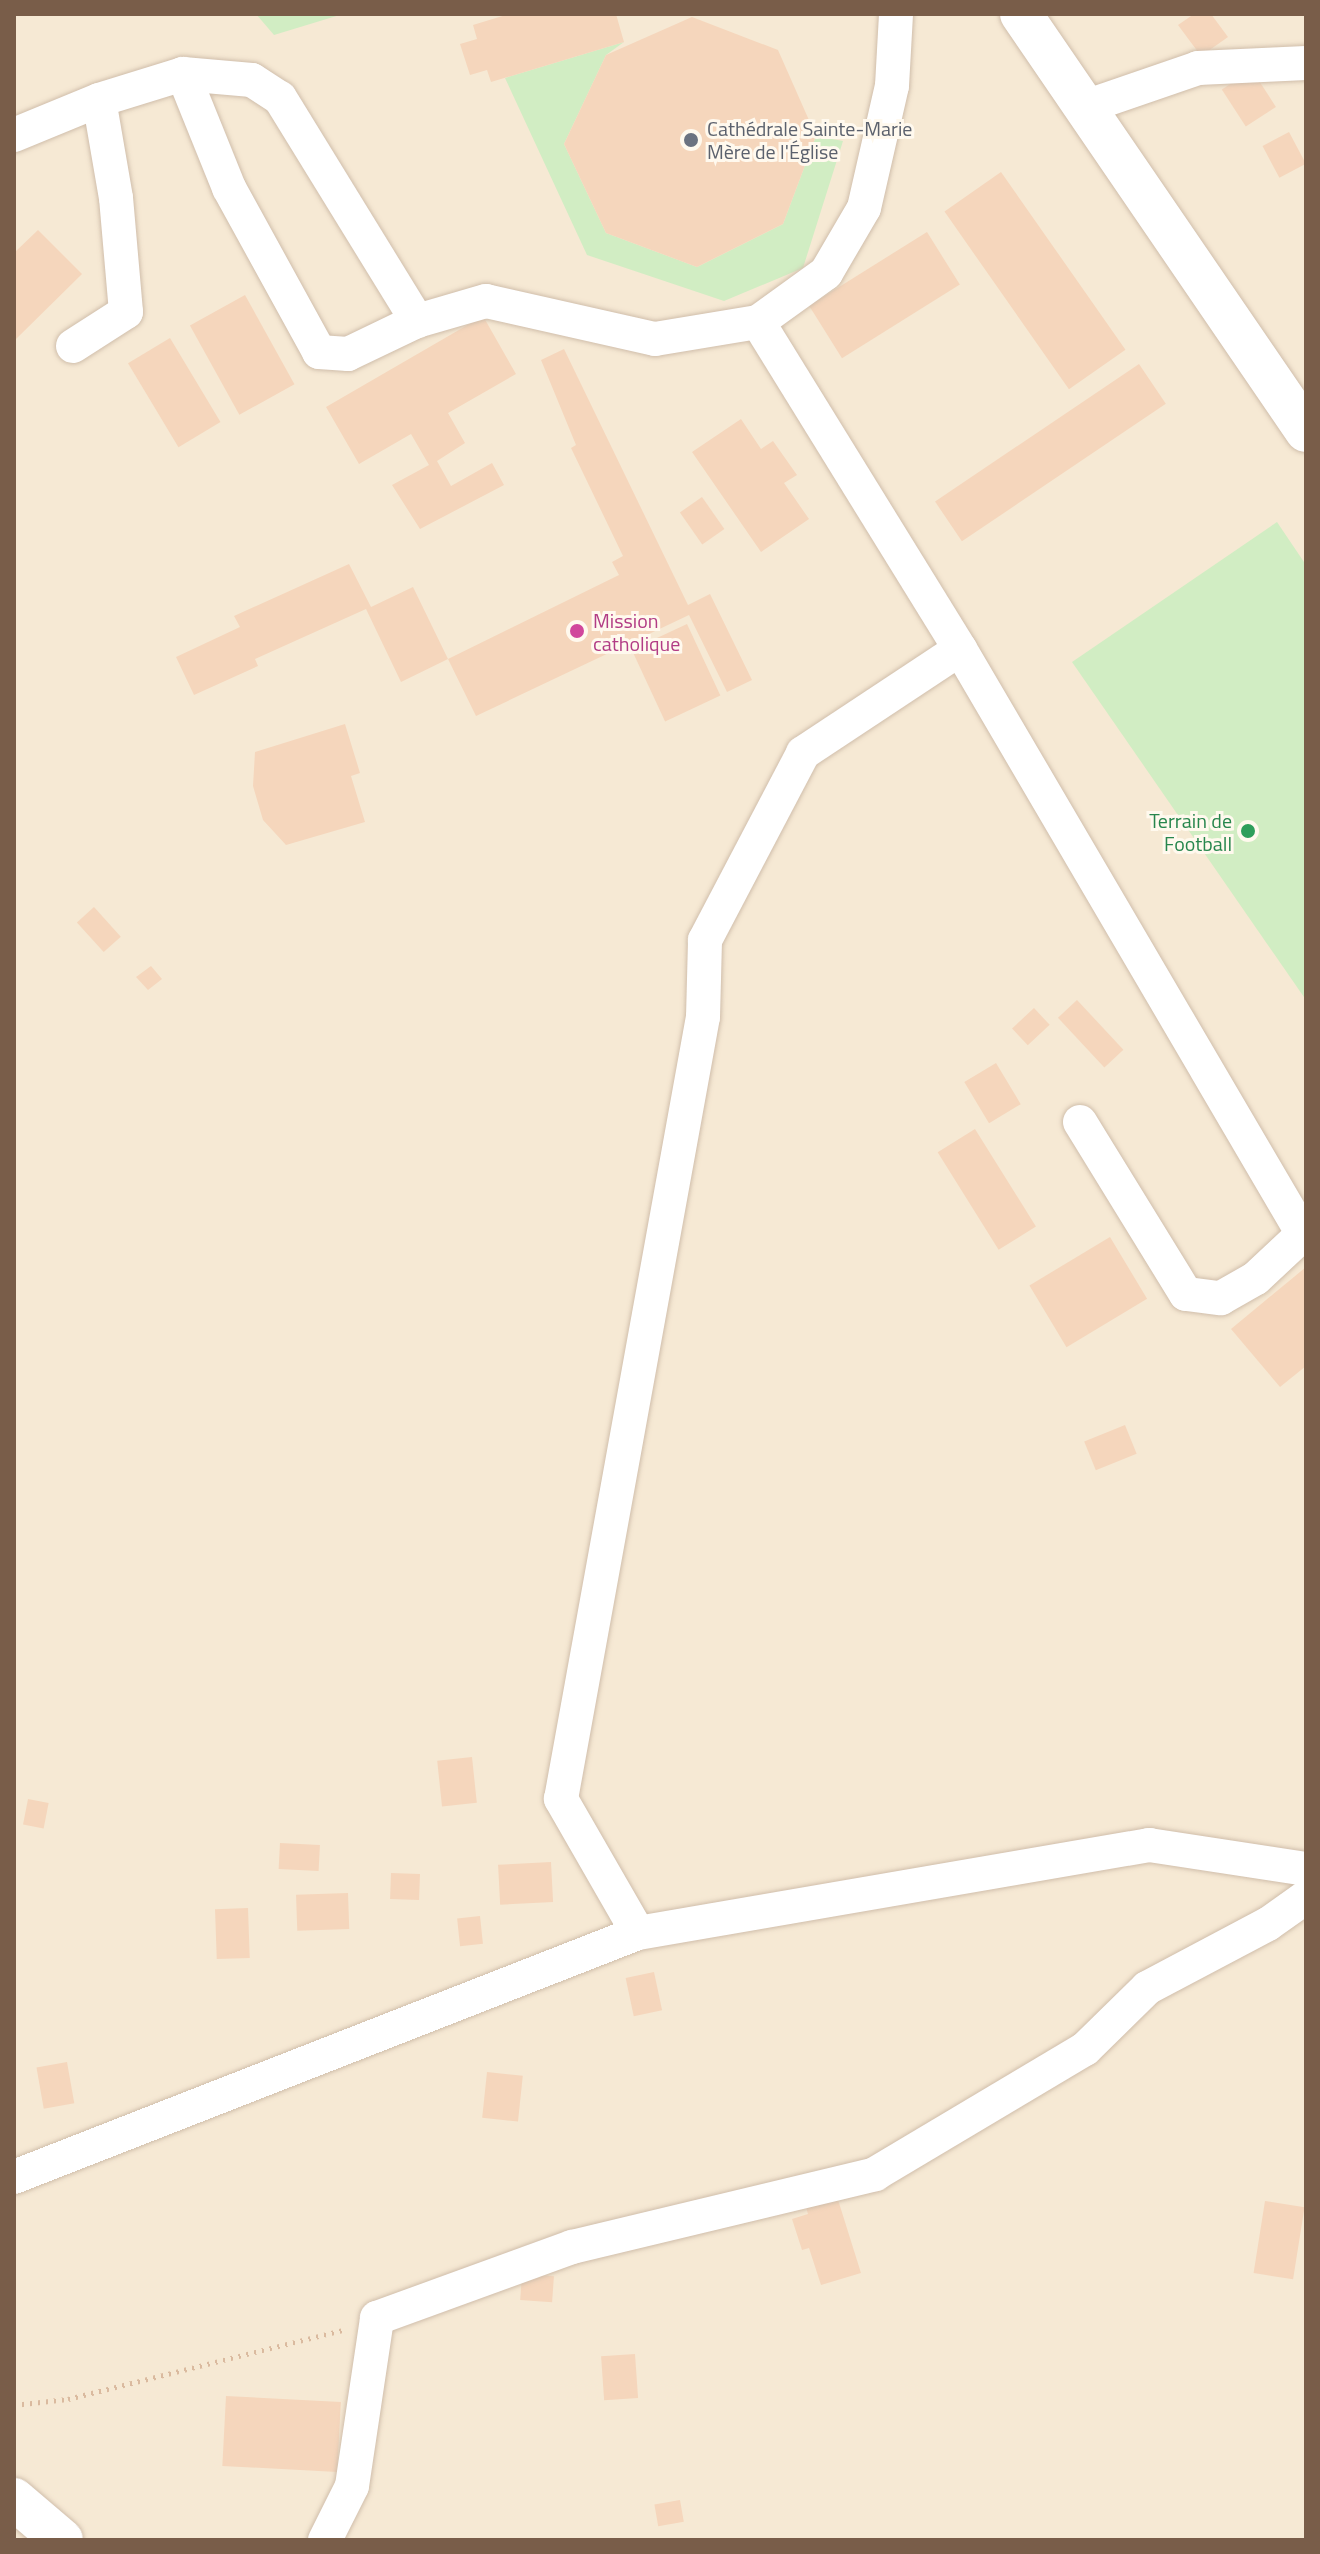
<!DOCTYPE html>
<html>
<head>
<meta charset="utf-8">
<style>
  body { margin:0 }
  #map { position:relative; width:1320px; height:2554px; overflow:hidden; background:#fef6e6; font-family:"Titillium Web",sans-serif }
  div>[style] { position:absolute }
  .residential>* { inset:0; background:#f6e9d4; transform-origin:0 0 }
  .green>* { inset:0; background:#d1edc3 }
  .building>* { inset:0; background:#f5d6bc; transform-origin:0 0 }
  .path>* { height:5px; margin-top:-2.5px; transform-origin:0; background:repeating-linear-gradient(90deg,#daba9f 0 2px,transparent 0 8px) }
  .roads { filter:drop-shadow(0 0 2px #d0beab) drop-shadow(0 0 2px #d0beab) }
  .minor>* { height:34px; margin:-17px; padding:0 17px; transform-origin:17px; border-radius:17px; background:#fff }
  .tertiary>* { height:42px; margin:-21px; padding:0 21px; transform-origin:21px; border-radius:21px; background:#fff }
  .dots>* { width:22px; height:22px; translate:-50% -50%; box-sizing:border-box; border:4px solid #fff9ee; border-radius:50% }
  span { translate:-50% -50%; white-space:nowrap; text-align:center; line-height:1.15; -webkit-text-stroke:6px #fff9ee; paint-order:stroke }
  .worship-label { font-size:20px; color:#5b616d }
  .left { translate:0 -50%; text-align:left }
  .hotel-label { font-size:20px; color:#b23c85 }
  .leisure-label { font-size:20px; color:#27864d }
  .right { translate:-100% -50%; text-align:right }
  .frame { position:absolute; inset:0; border:16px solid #795d49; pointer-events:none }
</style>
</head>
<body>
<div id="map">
  <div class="residential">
    <i style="left:14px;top:14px;width:1292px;height:2526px"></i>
  </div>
  <div class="green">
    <i style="clip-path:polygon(256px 14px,343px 14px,274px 35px)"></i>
    <i style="clip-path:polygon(624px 42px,606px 55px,564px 144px,606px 233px,697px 267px,783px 224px,816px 136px,843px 141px,803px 268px,724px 301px,587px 255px,505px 78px)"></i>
    <i style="clip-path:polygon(1277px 522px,1306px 565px,1306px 1000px,1072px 662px)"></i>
  </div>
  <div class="building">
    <i style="clip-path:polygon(509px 14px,616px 14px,624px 42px,491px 82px,487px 70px,470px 75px,460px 44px,477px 39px,473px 25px)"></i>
    <i style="clip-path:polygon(1194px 14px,1211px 14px,1228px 37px,1201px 56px,1178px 25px)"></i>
    <i style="clip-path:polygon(692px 17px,778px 50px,816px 136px,783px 224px,697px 267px,606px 233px,564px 144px,606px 55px)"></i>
    <i style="left:1252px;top:70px;width:44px;height:36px;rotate:57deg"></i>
    <i style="left:1289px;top:132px;width:36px;height:30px;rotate:62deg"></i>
    <i style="left:1001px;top:172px;width:217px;height:69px;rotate:55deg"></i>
    <i style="clip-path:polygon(38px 230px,82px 274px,14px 341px,14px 253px)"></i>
    <i style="left:927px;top:232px;width:62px;height:139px;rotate:58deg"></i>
    <i style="left:245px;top:295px;width:102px;height:63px;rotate:61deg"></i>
    <i style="clip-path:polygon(483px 316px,516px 374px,448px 413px,465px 443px,437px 461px,451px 486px,492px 463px,504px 485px,420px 529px,392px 485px,429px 465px,411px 434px,359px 464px,326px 407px)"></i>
    <i style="left:170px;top:338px;width:98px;height:49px;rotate:59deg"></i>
    <i style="clip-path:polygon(564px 349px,688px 605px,710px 594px,752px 680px,727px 692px,689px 615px,476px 716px,448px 659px,401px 682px,366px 609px,255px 659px,258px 666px,194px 695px,176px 657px,240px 627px,234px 616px,349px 564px,371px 607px,413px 587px,448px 659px,619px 575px,612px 562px,623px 556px,571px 448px,576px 445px,541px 360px)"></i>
    <i style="left:1139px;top:364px;width:48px;height:246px;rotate:56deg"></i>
    <i style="clip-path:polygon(741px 419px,761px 449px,773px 441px,797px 475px,784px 483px,809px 519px,761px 552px,692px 452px)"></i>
    <i style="left:702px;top:497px;width:39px;height:27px;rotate:55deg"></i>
    <i style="left:687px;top:624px;width:79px;height:61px;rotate:65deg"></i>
    <i style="clip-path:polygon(345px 724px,360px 773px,351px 776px,365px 822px,286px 845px,263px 820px,253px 786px,255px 752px)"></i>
    <i style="left:94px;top:907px;width:40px;height:23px;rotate:48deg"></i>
    <i style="clip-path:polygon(151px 966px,162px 979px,148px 990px,136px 977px)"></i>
    <i style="left:1077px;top:1000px;width:68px;height:26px;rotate:47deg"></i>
    <i style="left:1034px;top:1008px;width:23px;height:30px;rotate:47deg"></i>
    <i style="left:996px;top:1063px;width:48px;height:37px;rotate:59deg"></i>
    <i style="left:975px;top:1129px;width:115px;height:44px;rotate:58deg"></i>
    <i style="left:1110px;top:1237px;width:72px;height:94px;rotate:59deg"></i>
    <i style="clip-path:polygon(1306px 1267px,1306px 1366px,1280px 1387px,1231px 1329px)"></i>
    <i style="left:1125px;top:1425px;width:31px;height:44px;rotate:68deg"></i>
    <i style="left:472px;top:1757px;width:46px;height:35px;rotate:84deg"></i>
    <i style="left:28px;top:1799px;width:21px;height:26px;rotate:11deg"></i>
    <i style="left:280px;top:1843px;width:40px;height:26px;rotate:3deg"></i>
    <i style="left:551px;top:1862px;width:40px;height:53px;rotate:87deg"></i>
    <i style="left:391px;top:1873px;width:29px;height:26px;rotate:2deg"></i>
    <i style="left:348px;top:1893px;width:36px;height:52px;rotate:88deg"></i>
    <i style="left:248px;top:1908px;width:50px;height:33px;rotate:88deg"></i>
    <i style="left:480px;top:1916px;width:28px;height:23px;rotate:84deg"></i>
    <i style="left:654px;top:1972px;width:39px;height:29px;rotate:78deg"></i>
    <i style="left:67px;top:2062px;width:42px;height:31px;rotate:80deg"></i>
    <i style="left:487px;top:2072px;width:36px;height:46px;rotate:6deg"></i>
    <i style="clip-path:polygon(834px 2187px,861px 2273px,821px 2285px,809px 2248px,802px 2250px,792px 2219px,808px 2214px,803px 2197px)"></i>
    <i style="left:1265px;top:2201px;width:40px;height:73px;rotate:9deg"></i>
    <i style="left:522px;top:2274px;width:32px;height:26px;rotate:4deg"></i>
    <i style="left:635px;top:2354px;width:44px;height:34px;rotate:86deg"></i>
    <i style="left:226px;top:2396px;width:115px;height:70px;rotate:3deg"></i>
    <i style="left:680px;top:2500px;width:22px;height:26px;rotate:80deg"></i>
  </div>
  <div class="path">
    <i style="left:14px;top:2405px;width:54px;rotate:-6.3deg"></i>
    <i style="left:68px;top:2399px;width:283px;rotate:-14.1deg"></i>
  </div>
  <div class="roads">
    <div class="minor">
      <i style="left:183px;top:74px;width:123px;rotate:68deg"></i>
      <i style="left:229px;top:188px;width:187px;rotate:61.2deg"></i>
      <i style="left:319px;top:352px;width:29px;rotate:4deg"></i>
      <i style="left:348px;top:354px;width:76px;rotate:-25.6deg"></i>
      <i style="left:1082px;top:108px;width:123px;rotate:-19deg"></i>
      <i style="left:1198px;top:68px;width:108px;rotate:-2.7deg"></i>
      <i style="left:14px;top:135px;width:92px;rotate:-22.4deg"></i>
      <i style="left:99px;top:100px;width:88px;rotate:-17.2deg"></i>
      <i style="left:183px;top:74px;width:69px;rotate:5deg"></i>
      <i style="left:252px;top:80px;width:33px;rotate:33deg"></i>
      <i style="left:280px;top:98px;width:262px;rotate:58.4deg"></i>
      <i style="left:417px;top:321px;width:72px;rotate:-16.2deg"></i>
      <i style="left:486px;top:301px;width:173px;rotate:12.7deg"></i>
      <i style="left:655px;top:339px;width:104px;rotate:-9.4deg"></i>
      <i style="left:758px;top:322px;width:84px;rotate:-35.8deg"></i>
      <i style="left:826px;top:273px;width:75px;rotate:-59.7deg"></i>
      <i style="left:864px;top:208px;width:125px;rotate:-77.1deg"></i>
      <i style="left:892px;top:86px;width:72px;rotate:-86.8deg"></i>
      <i style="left:758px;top:322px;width:384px;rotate:58.3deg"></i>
      <i style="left:960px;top:649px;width:678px;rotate:59.62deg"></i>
      <i style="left:1303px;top:1234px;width:4px;rotate:-34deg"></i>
      <i style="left:73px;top:346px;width:63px;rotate:-32.7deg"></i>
      <i style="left:126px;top:312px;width:114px;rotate:-95deg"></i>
      <i style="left:116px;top:198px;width:99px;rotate:-99.8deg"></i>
      <i style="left:1080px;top:1122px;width:202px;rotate:58.4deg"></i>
      <i style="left:1186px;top:1294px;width:35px;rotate:7deg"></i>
      <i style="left:1221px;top:1298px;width:40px;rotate:-29.7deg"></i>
      <i style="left:1256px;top:1278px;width:64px;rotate:-43.1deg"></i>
      <i style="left:638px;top:1933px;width:155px;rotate:-119.9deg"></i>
      <i style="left:561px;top:1799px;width:795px;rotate:-79.71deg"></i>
      <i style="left:703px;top:1017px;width:77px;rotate:-88.5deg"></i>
      <i style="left:705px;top:940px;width:211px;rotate:-62.3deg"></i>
      <i style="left:803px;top:753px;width:188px;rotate:-33.5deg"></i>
      <i style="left:14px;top:2177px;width:670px;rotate:-21.36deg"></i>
      <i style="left:638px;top:1933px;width:519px;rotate:-9.77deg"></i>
      <i style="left:1149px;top:1845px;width:159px;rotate:8.7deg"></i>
      <i style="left:325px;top:2540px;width:60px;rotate:-63.4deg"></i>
      <i style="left:352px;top:2486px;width:170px;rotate:-81.5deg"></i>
      <i style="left:377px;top:2318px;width:208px;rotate:-20deg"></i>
      <i style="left:572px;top:2247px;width:312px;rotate:-13.5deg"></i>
      <i style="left:875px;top:2174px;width:244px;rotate:-30.8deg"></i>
      <i style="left:1085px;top:2049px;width:87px;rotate:-44.5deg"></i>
      <i style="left:1147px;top:1988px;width:137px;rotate:-27.9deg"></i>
      <i style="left:1268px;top:1924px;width:47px;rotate:-35.4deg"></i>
    </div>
    <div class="tertiary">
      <i style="left:1021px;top:14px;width:505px;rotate:55.65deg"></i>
      <i style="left:14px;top:2499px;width:63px;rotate:40.5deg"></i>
    </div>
  </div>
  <div class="dots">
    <i style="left:691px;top:140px;background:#6b7280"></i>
    <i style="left:577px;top:631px;background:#d1479c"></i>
    <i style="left:1248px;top:831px;background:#2e9e5b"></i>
  </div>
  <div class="worship-label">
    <span class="left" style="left:707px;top:140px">Cathédrale Sainte-Marie<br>Mère de l'Église</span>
  </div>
  <div class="hotel-label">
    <span class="left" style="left:593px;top:632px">Mission<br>catholique</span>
  </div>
  <div class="leisure-label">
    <span class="right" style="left:1232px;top:832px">Terrain de<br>Football</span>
  </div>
  <div class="frame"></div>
</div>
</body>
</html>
